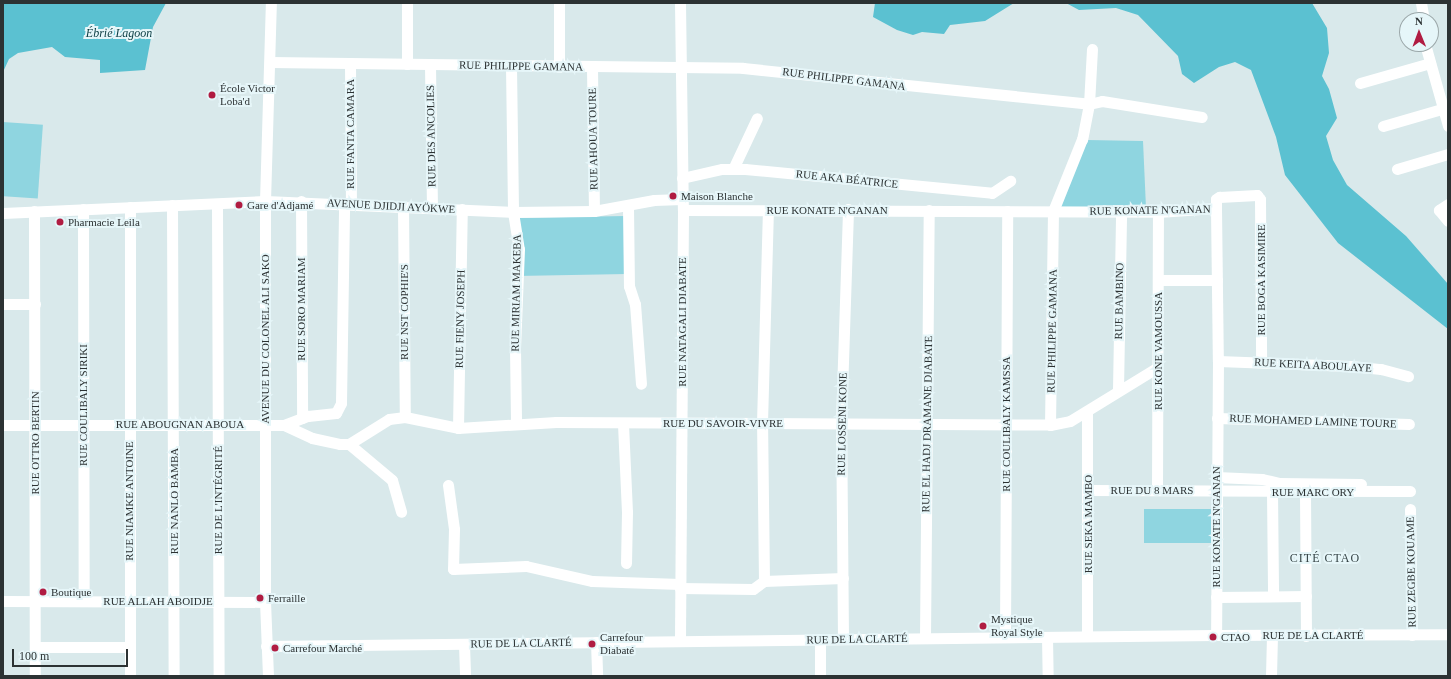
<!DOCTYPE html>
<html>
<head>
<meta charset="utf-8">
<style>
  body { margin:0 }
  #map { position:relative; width:1451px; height:679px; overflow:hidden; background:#d9e9eb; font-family:Georgia,serif }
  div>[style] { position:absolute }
  .green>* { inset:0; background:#8fd5e0; transform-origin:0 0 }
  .water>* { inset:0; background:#5bc1d1 }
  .minor>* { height:11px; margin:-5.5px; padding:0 5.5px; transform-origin:5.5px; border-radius:5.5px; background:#fff }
  .dots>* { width:11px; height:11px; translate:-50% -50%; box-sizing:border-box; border:2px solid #e6f6f9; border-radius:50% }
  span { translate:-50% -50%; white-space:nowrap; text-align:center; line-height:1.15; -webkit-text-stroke:4px #e6f6f9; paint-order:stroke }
  .street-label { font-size:11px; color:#2c3233 }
  .poi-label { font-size:11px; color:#2c3233 }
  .left { translate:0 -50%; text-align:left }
  .water-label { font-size:12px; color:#0a3c42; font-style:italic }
  .neighbourhood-label { font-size:12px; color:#364446; letter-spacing:1px }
  .frame { position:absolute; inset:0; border:4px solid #2c3233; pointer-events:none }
  .north { position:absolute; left:1399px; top:12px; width:40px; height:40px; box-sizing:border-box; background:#e6f6f9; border:1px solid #9ca8aa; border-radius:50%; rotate:359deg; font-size:11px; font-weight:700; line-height:16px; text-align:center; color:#2c3233 }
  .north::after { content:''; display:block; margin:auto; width:14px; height:18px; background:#b01c42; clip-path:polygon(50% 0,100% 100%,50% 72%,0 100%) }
  .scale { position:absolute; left:12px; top:649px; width:116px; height:18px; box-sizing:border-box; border:2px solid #2c3233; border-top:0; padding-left:5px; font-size:12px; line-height:14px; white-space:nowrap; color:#2c3233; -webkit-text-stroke:3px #e6f6f9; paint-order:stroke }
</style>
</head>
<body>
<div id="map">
  <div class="green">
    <i style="left:3px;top:122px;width:40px;height:74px;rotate:4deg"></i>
    <i style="clip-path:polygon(1087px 140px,1143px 141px,1146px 208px,1058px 207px)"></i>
    <i style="left:626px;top:216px;width:58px;height:111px;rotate:89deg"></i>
    <i style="left:1212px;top:509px;width:34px;height:68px;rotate:90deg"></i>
  </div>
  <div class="water">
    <i style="clip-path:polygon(3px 3px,166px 3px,153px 27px,145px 70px,100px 73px,100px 60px,65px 57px,52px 47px,18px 53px,9px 59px,3px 72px)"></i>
    <i style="clip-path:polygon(875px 3px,1014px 3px,985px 21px,950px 25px,944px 34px,922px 32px,913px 35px,897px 30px,873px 17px)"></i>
    <i style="clip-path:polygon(1066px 3px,1312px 3px,1327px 28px,1329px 53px,1322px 76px,1329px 89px,1337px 118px,1326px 136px,1333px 160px,1347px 185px,1406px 236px,1448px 284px,1448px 329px,1338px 243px,1285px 175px,1276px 137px,1251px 70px,1235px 62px,1219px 67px,1194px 83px,1182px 74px,1178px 56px,1138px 15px,1116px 8px,1079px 10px)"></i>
  </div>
  <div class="minor">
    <i style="left:680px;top:3px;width:207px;rotate:89.2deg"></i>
    <i style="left:683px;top:210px;width:431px;rotate:90.4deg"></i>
    <i style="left:1421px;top:3px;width:17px;rotate:80deg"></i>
    <i style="left:1425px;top:44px;width:85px;rotate:74.3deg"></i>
    <i style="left:1092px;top:49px;width:55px;rotate:93.1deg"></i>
    <i style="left:1089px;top:104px;width:13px;rotate:-13deg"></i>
    <i style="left:1102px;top:101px;width:101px;rotate:9.1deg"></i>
    <i style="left:270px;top:62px;width:473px;rotate:0.7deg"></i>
    <i style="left:743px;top:68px;width:348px;rotate:5.9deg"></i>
    <i style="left:1089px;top:104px;width:36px;rotate:101deg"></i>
    <i style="left:1082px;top:139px;width:78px;rotate:111.9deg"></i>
    <i style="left:1053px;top:211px;width:214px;rotate:90.8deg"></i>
    <i style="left:350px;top:64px;width:140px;rotate:89.6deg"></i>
    <i style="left:407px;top:64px;width:61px;rotate:-90deg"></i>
    <i style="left:430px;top:65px;width:143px;rotate:89.2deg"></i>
    <i style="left:511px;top:66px;width:146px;rotate:89.2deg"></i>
    <i style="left:513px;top:212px;width:37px;rotate:81deg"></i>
    <i style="left:519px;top:249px;width:99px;rotate:92.3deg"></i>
    <i style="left:515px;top:348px;width:76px;rotate:89.2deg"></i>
    <i style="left:559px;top:67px;width:64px;rotate:-90deg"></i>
    <i style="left:592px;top:68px;width:143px;rotate:89.2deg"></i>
    <i style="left:1360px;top:83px;width:73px;rotate:-15.9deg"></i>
    <i style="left:1383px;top:126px;width:61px;rotate:-16.1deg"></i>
    <i style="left:733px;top:169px;width:56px;rotate:-64.8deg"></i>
    <i style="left:1397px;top:169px;width:53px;rotate:-16.4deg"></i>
    <i style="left:682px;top:178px;width:41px;rotate:-12.7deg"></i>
    <i style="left:722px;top:169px;width:23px"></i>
    <i style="left:745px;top:169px;width:248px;rotate:5.5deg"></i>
    <i style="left:992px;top:193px;width:22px;rotate:-34deg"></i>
    <i style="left:301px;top:201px;width:217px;rotate:89.7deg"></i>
    <i style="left:217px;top:204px;width:472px;rotate:89.8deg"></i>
    <i style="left:1448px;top:204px;width:11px;rotate:146deg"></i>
    <i style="left:1439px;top:210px;width:14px;rotate:51deg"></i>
    <i style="left:172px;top:205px;width:471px;rotate:89.8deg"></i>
    <i style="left:403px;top:207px;width:210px;rotate:89.5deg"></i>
    <i style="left:628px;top:207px;width:79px;rotate:89.3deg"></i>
    <i style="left:629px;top:286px;width:19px;rotate:72deg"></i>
    <i style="left:635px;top:304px;width:80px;rotate:85.7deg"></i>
    <i style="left:1216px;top:208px;width:9px;rotate:-90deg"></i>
    <i style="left:1216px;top:199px;width:4px;rotate:-34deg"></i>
    <i style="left:1219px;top:197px;width:38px;rotate:-3deg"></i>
    <i style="left:1257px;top:195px;width:5px;rotate:53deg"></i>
    <i style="left:1260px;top:199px;width:162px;rotate:89.6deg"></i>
    <i style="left:83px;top:209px;width:392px;rotate:89.9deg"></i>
    <i style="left:683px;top:210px;width:475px;rotate:0.2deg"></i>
    <i style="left:1158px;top:212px;width:58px;rotate:-3.9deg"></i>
    <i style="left:1216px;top:208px;width:153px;rotate:89.3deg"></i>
    <i style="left:1218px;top:361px;width:274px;rotate:90.4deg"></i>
    <i style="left:34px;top:211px;width:465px;rotate:89.9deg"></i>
    <i style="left:3px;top:213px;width:262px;rotate:-2.6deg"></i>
    <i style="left:265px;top:201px;width:248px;rotate:2.5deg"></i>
    <i style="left:513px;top:212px;width:81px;rotate:-0.7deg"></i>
    <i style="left:594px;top:211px;width:61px;rotate:-10.4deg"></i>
    <i style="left:654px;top:200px;width:28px;rotate:-2deg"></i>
    <i style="left:1158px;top:280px;width:59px"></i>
    <i style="left:3px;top:304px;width:32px"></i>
    <i style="left:1218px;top:361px;width:133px;rotate:2.2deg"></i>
    <i style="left:1351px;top:366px;width:30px;rotate:6deg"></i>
    <i style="left:1381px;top:369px;width:28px;rotate:15deg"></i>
    <i style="left:1118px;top:390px;width:178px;rotate:-89deg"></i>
    <i style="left:1087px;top:412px;width:224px;rotate:90deg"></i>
    <i style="left:1217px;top:418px;width:192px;rotate:1.8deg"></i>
    <i style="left:623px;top:424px;width:88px;rotate:87.4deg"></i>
    <i style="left:627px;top:512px;width:51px;rotate:91.1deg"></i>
    <i style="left:3px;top:425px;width:281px"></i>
    <i style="left:284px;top:425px;width:26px;rotate:-21deg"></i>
    <i style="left:308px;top:416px;width:28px;rotate:-6deg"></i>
    <i style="left:336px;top:413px;width:11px;rotate:-63deg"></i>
    <i style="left:341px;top:403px;width:199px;rotate:-89.1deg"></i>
    <i style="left:284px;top:425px;width:31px;rotate:25deg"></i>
    <i style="left:312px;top:438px;width:29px;rotate:12deg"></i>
    <i style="left:340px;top:444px;width:9px"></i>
    <i style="left:349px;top:444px;width:47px;rotate:-32deg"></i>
    <i style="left:389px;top:419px;width:16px;rotate:-7deg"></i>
    <i style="left:405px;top:417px;width:54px;rotate:11.7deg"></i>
    <i style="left:458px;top:428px;width:98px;rotate:-3.5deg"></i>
    <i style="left:556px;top:422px;width:494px;rotate:0.3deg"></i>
    <i style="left:1050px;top:425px;width:20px;rotate:-11deg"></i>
    <i style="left:1070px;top:421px;width:103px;rotate:-31.5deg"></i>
    <i style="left:458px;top:428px;width:219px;rotate:-89deg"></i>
    <i style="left:349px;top:444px;width:56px;rotate:39.9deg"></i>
    <i style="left:392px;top:480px;width:33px;rotate:74deg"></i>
    <i style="left:1216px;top:477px;width:46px;rotate:2.5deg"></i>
    <i style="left:1262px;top:479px;width:17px;rotate:13deg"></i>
    <i style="left:1279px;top:483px;width:82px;rotate:0.7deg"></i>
    <i style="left:448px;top:485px;width:44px;rotate:82.2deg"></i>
    <i style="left:454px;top:529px;width:40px;rotate:91.4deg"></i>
    <i style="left:453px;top:569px;width:73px;rotate:-2.4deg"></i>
    <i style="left:526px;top:566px;width:68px;rotate:12.8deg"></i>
    <i style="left:592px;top:581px;width:88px;rotate:2deg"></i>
    <i style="left:1088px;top:490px;width:322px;rotate:0.2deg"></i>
    <i style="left:1157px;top:490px;width:278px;rotate:-89.8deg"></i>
    <i style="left:1272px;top:492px;width:104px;rotate:89.4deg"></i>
    <i style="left:1305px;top:492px;width:144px;rotate:89.6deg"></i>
    <i style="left:1410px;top:509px;width:126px;rotate:89.1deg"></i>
    <i style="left:764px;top:581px;width:158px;rotate:-90.7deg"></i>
    <i style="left:762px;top:423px;width:212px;rotate:-88.4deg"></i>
    <i style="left:680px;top:588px;width:73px;rotate:0.8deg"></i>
    <i style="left:753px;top:589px;width:14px;rotate:-36deg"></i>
    <i style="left:764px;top:581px;width:79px;rotate:-2.2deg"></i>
    <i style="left:1216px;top:597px;width:90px;rotate:-0.6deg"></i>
    <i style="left:3px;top:601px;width:262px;rotate:0.2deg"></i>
    <i style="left:1005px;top:637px;width:426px;rotate:-89.7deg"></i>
    <i style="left:1047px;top:637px;width:39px;rotate:89deg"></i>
    <i style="left:925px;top:638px;width:428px;rotate:-89.5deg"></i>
    <i style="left:820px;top:639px;width:37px;rotate:90deg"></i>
    <i style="left:843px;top:639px;width:217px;rotate:-90.5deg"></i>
    <i style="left:841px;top:422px;width:213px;rotate:-88.1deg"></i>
    <i style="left:596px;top:642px;width:34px;rotate:88deg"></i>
    <i style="left:464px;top:644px;width:32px;rotate:88deg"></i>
    <i style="left:266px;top:646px;width:950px;rotate:-0.66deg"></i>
    <i style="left:1216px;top:635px;width:232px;rotate:-0.2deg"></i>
    <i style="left:35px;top:647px;width:94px"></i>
    <i style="left:130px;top:676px;width:469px;rotate:-90deg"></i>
    <i style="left:268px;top:676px;width:74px;rotate:-92.3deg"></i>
    <i style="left:265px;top:602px;width:401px;rotate:-90deg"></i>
    <i style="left:265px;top:201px;width:198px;rotate:-88.3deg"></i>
    <i style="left:1271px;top:676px;width:40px;rotate:-88.6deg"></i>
  </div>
  <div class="dots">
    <i style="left:212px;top:95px;background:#b01c42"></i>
    <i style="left:673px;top:196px;background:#b01c42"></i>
    <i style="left:239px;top:205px;background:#b01c42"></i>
    <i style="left:60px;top:222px;background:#b01c42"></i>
    <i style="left:43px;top:592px;background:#b01c42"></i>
    <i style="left:260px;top:598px;background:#b01c42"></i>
    <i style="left:983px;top:626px;background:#b01c42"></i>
    <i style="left:1213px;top:637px;background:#b01c42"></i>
    <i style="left:592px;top:644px;background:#b01c42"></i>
    <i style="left:275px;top:648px;background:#b01c42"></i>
  </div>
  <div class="street-label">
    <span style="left:521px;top:66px;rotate:1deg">RUE PHILIPPE GAMANA</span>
    <span style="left:844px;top:79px;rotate:7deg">RUE PHILIPPE GAMANA</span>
    <span style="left:350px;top:134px;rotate:-90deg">RUE FANTA CAMARA</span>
    <span style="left:431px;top:136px;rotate:-91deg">RUE DES ANCOLIES</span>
    <span style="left:593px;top:139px;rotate:-91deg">RUE AHOUA TOURE</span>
    <span style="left:847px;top:179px;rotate:6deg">RUE AKA BÉATRICE</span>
    <span style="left:391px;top:206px;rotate:3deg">AVENUE DJIDJI AYÖKWE</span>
    <span style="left:827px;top:210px">RUE KONATE N'GANAN</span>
    <span style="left:1150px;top:210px;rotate:-1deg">RUE KONATE N'GANAN</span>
    <span style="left:1261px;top:280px;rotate:-90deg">RUE BOGA KASIMIRE</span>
    <span style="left:516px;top:293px;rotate:-89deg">RUE MIRIAM MAKEBA</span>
    <span style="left:1119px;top:301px;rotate:-89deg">RUE BAMBINO</span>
    <span style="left:301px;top:309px;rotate:-90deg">RUE SORO MARIAM</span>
    <span style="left:404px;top:312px;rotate:-90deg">RUE NST COPHIE'S</span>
    <span style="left:460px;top:319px;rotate:-89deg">RUE FIENY JOSEPH</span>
    <span style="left:682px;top:322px;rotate:-90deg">RUE NATAGALI DIABATE</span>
    <span style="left:1052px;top:331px;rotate:-89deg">RUE PHILIPPE GAMANA</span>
    <span style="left:265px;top:339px;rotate:-90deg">AVENUE DU COLONEL ALI SAKO</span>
    <span style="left:1158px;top:351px;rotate:-90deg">RUE KONE VAMOUSSA</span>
    <span style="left:1313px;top:365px;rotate:3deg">RUE KEITA ABOULAYE</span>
    <span style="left:83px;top:405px;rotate:-90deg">RUE COULIBALY SIRIKI</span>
    <span style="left:1313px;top:421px;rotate:2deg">RUE MOHAMED LAMINE TOURE</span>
    <span style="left:723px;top:423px">RUE DU SAVOIR-VIVRE</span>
    <span style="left:180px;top:424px">RUE ABOUGNAN ABOUA</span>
    <span style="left:842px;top:424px;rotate:-89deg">RUE LOSSENI KONE</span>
    <span style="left:927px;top:424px;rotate:-89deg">RUE EL HADJ DRAMANE DIABATE</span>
    <span style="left:1006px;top:424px;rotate:-90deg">RUE COULIBALY KAMSSA</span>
    <span style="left:35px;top:443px;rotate:-90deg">RUE OTTRO BERTIN</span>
    <span style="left:1152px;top:490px">RUE DU 8 MARS</span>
    <span style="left:1313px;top:492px">RUE MARC ORY</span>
    <span style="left:218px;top:500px;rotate:-90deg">RUE DE L'INTÉGRITÉ</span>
    <span style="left:129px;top:501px;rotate:-90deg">RUE NIAMKE ANTOINE</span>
    <span style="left:174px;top:501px;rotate:-90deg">RUE NANLO BAMBA</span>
    <span style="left:1088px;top:524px;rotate:-90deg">RUE SEKA MAMBO</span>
    <span style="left:1216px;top:527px;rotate:-90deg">RUE KONATE N'GANAN</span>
    <span style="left:1411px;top:572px;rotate:-91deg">RUE ZEGBE KOUAME</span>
    <span style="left:158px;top:601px">RUE ALLAH ABOIDJE</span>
    <span style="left:1313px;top:635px">RUE DE LA CLARTÉ</span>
    <span style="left:857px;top:639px;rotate:-1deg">RUE DE LA CLARTÉ</span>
    <span style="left:521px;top:643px;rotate:-1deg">RUE DE LA CLARTÉ</span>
  </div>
  <div class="poi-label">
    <span class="left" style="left:220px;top:95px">École Victor<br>Loba'd</span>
    <span class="left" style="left:681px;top:196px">Maison Blanche</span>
    <span class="left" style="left:247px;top:205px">Gare d'Adjamé</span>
    <span class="left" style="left:68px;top:222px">Pharmacie Leila</span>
    <span class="left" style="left:51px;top:592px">Boutique</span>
    <span class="left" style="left:268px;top:598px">Ferraille</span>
    <span class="left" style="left:991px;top:626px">Mystique<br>Royal Style</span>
    <span class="left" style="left:1221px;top:637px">CTAO</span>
    <span class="left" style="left:600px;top:644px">Carrefour<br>Diabaté</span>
    <span class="left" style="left:283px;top:648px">Carrefour Marché</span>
  </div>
  <div class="water-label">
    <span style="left:119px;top:34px">Ébrié Lagoon</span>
  </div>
  <div class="neighbourhood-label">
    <span style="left:1325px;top:559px">CITÉ CTAO</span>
  </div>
  <div class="frame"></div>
  <div class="north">N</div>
  <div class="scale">100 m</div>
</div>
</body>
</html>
